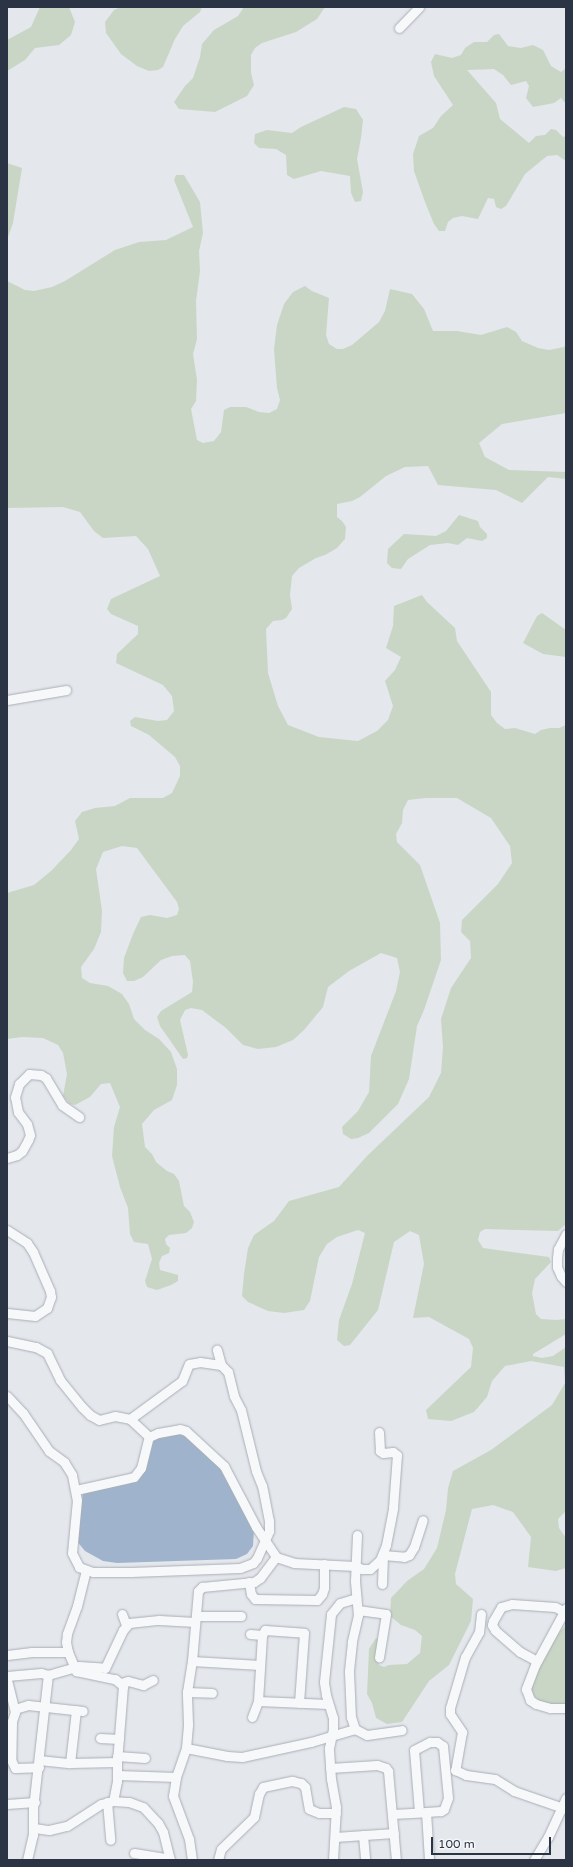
<!DOCTYPE html>
<html>
<head>
<meta charset="utf-8">
<style>
  body { margin:0 }
  #map { position:relative; width:573px; height:1867px; overflow:hidden; background:#e4e7ec; font-family:"Varela Round",sans-serif }
  div>[style] { position:absolute }
  .green>* { inset:0; background:#c9d6c5 }
  .water>* { inset:0; background:#9fb4cc }
  .roads { filter:drop-shadow(0 0 1px #a9aeb7) drop-shadow(0 0 1px #a9aeb7) }
  .minor>* { height:9px; margin:-4.5px; padding:0 4.5px; transform-origin:4.5px; border-radius:4.5px; background:#f7f8fa }
  span { translate:-50% -50%; white-space:nowrap; text-align:center; line-height:1.15; -webkit-text-stroke:4px #f4f6f9; paint-order:stroke }
  .frame { position:absolute; inset:0; border:8px solid #2b3445; pointer-events:none }
  .scale { position:absolute; left:431px; top:1837px; width:120px; height:18px; box-sizing:border-box; border:2px solid #2b3445; border-top:0; padding-left:5px; font-size:12px; line-height:14px; white-space:nowrap; color:#2b3445; -webkit-text-stroke:3px #f4f6f9; paint-order:stroke }
</style>
</head>
<body>
<div id="map">
  <div class="green">
    <i style="clip-path:polygon(40px 7px,69px 7px,75px 22px,71px 35px,59px 45px,35px 48px,25px 60px,7px 71px,7px 40px,31px 27px)"></i>
    <i style="clip-path:polygon(121px 7px,202px 7px,200px 12px,183px 26px,175px 39px,163px 67px,158px 70px,149px 71px,137px 66px,121px 54px,106px 33px,105px 22px,114px 10px)"></i>
    <i style="clip-path:polygon(244px 7px,325px 7px,317px 19px,296px 32px,262px 43px,255px 48px,251px 55px,251px 73px,254px 85px,247px 96px,215px 112px,179px 109px,174px 102px,185px 86px,193px 78px,200px 57px,202px 44px,214px 30px,238px 16px)"></i>
    <i style="clip-path:polygon(499px 34px,508px 46px,521px 48px,533px 45px,543px 50px,551px 66px,561px 72px,566px 68px,566px 104px,561px 98px,554px 103px,533px 107px,526px 98px,529px 86px,526px 81px,511px 85px,503px 75px,494px 69px,467px 70px,496px 103px,500px 119px,529px 143px,536px 136px,545px 135px,551px 129px,556px 130px,563px 137px,566px 136px,566px 161px,557px 155px,547px 156px,525px 174px,506px 206px,501px 209px,496px 207px,494px 199px,488px 198px,478px 219px,462px 216px,453px 218px,448px 222px,445px 231px,439px 231px,434px 224px,425px 202px,414px 171px,413px 154px,419px 136px,433px 128px,441px 116px,453px 105px,434px 76px,431px 62px,435px 54px,452px 58px,461px 55px,465px 48px,474px 42px,487px 42px,494px 35px)"></i>
    <i style="clip-path:polygon(344px 107px,356px 109px,363px 120px,361px 138px,357px 159px,363px 192px,361px 201px,355px 202px,351px 193px,350px 176px,321px 171px,294px 179px,287px 175px,286px 155px,276px 149px,259px 148px,254px 143px,255px 134px,267px 130px,292px 133px,301px 127px)"></i>
    <i style="clip-path:polygon(7px 163px,22px 168px,13px 223px,7px 240px)"></i>
    <i style="clip-path:polygon(176px 175px,184px 175px,200px 202px,203px 233px,199px 251px,200px 271px,196px 301px,197px 339px,193px 354px,197px 380px,196px 401px,191px 409px,197px 440px,203px 443px,214px 441px,221px 432px,224px 410px,230px 407px,246px 407px,259px 412px,269px 413px,277px 409px,280px 400px,277px 388px,274px 349px,277px 325px,284px 304px,293px 292px,305px 286px,312px 291px,329px 298px,326px 335px,329px 344px,337px 349px,343px 349px,352px 345px,379px 322px,385px 311px,390px 289px,412px 294px,424px 309px,433px 331px,457px 331px,481px 335px,507px 327px,516px 332px,522px 341px,538px 348px,549px 350px,564px 347px,566px 344px,566px 413px,502px 424px,479px 443px,485px 457px,509px 470px,566px 472px,566px 479px,548px 477px,522px 503px,496px 490px,438px 485px,428px 466px,405px 467px,386px 476px,360px 497px,352px 501px,337px 504px,337px 517px,342px 521px,346px 527px,345px 539px,337px 548px,325px 555px,316px 558px,299px 568px,292px 576px,290px 595px,292px 609px,286px 618px,282px 620px,273px 621px,266px 629px,268px 673px,278px 706px,288px 725px,319px 737px,358px 741px,377px 731px,388px 720px,393px 706px,385px 681px,395px 670px,401px 657px,386px 648px,393px 626px,394px 606px,422px 595px,427px 602px,455px 628px,457px 641px,491px 692px,491px 715px,497px 723px,505px 729px,515px 728px,535px 734px,541px 730px,550px 728px,559px 728px,566px 725px,566px 1224px,558px 1231px,485px 1229px,480px 1232px,478px 1240px,483px 1248px,549px 1257px,551px 1262px,535px 1279px,532px 1293px,536px 1314px,541px 1319px,556px 1320px,566px 1319px,566px 1334px,533px 1354px,533px 1356px,542px 1358px,553px 1356px,566px 1347px,566px 1511px,558px 1519px,559px 1528px,566px 1538px,566px 1568px,556px 1571px,528px 1567px,531px 1537px,513px 1512px,493px 1505px,472px 1509px,455px 1574px,456px 1584px,473px 1599px,471px 1621px,449px 1665px,429px 1681px,402px 1722px,387px 1724px,376px 1718px,372px 1703px,367px 1694px,369px 1649px,376px 1638px,379px 1639px,377px 1659px,379px 1665px,384px 1667px,389px 1665px,407px 1664px,420px 1653px,422px 1636px,415px 1630px,401px 1625px,390px 1616px,391px 1598px,407px 1581px,424px 1569px,437px 1548px,446px 1510px,448px 1488px,453px 1471px,491px 1450px,552px 1405px,565px 1383px,564px 1367px,531px 1361px,505px 1366px,492px 1381px,487px 1397px,474px 1412px,451px 1421px,428px 1419px,426px 1410px,471px 1367px,473px 1348px,469px 1339px,429px 1317px,413px 1318px,424px 1264px,419px 1235px,410px 1231px,394px 1242px,378px 1310px,350px 1345px,344px 1346px,337px 1340px,339px 1320px,352px 1284px,365px 1233px,358px 1230px,337px 1237px,327px 1244px,319px 1257px,310px 1301px,304px 1310px,284px 1313px,268px 1311px,248px 1302px,242px 1296px,244px 1274px,248px 1248px,254px 1235px,274px 1221px,289px 1201px,339px 1187px,367px 1156px,429px 1097px,441px 1073px,443px 1047px,441px 1019px,451px 988px,471px 958px,470px 941px,461px 932px,462px 920px,498px 884px,512px 863px,510px 846px,491px 818px,457px 798px,426px 798px,408px 800px,403px 810px,402px 823px,396px 834px,397px 842px,420px 865px,440px 923px,441px 960px,424px 1010px,417px 1026px,409px 1079px,398px 1104px,369px 1133px,358px 1138px,351px 1139px,343px 1134px,342px 1127px,358px 1111px,369px 1092px,371px 1056px,396px 991px,400px 972px,397px 958px,381px 953px,349px 971px,328px 987px,323px 1007px,304px 1030px,293px 1040px,276px 1047px,258px 1049px,243px 1045px,226px 1028px,202px 1010px,191px 1008px,185px 1010px,180px 1020px,188px 1055px,187px 1058px,183px 1059px,160px 1026px,157px 1017px,161px 1011px,192px 992px,193px 982px,190px 961px,185px 955px,172px 956px,161px 960px,143px 977px,134px 981px,127px 981px,123px 973px,124px 958px,133px 934px,141px 917px,150px 915px,167px 918px,177px 915px,179px 909px,177px 902px,137px 848px,122px 846px,103px 852px,96px 869px,102px 911px,101px 932px,94px 949px,81px 967px,82px 978px,90px 983px,108px 986px,122px 994px,129px 1004px,134px 1019px,145px 1030px,159px 1039px,171px 1052px,177px 1069px,177px 1085px,172px 1100px,154px 1110px,142px 1124px,145px 1147px,152px 1154px,156px 1162px,167px 1171px,174px 1174px,179px 1181px,184px 1206px,190px 1212px,194px 1222px,192px 1228px,186px 1233px,169px 1235px,165px 1239px,166px 1244px,170px 1248px,169px 1253px,162px 1256px,159px 1263px,160px 1270px,178px 1275px,178px 1281px,171px 1285px,157px 1290px,147px 1287px,145px 1281px,152px 1259px,148px 1244px,134px 1242px,130px 1234px,128px 1208px,120px 1187px,112px 1156px,114px 1127px,120px 1107px,110px 1083px,101px 1084px,90px 1097px,75px 1105px,70px 1104px,63px 1096px,67px 1074px,63px 1053px,58px 1045px,43px 1038px,22px 1037px,7px 1039px,7px 893px,34px 885px,51px 871px,71px 850px,79px 839px,75px 821px,82px 812px,95px 808px,115px 806px,130px 798px,163px 798px,172px 793px,180px 776px,180px 766px,175px 757px,149px 735px,131px 726px,130px 721px,135px 717px,158px 721px,167px 720px,174px 711px,172px 696px,163px 685px,116px 663px,117px 654px,138px 634px,138px 626px,111px 614px,107px 609px,111px 599px,160px 576px,148px 549px,136px 536px,103px 538px,94px 531px,80px 512px,63px 507px,7px 508px,7px 281px,25px 290px,34px 291px,52px 287px,65px 281px,115px 250px,139px 242px,166px 240px,193px 227px,174px 180px)"></i>
    <i style="clip-path:polygon(459px 515px,478px 521px,480px 527px,487px 534px,487px 538px,482px 541px,467px 538px,458px 545px,448px 543px,430px 545px,408px 559px,401px 569px,392px 568px,387px 563px,388px 549px,404px 534px,436px 536px,446px 531px)"></i>
    <i style="clip-path:polygon(542px 613px,566px 630px,566px 657px,543px 654px,523px 643px,537px 616px)"></i>
    <i style="clip-path:polygon(566px 1625px,566px 1704px,549px 1704px,539px 1701px,531px 1692px,531px 1687px,534px 1673px,555px 1637px)"></i>
  </div>
  <div class="water">
    <i style="clip-path:polygon(179px 1434px,183px 1434px,220px 1468px,254px 1530px,253px 1546px,247px 1554px,236px 1559px,117px 1563px,103px 1561px,85px 1551px,76px 1540px,83px 1493px,127px 1484px,136px 1480px,150px 1443px,156px 1437px)"></i>
  </div>
  <div class="roads">
    <div class="minor">
      <i style="left:399px;top:28px;width:29px;rotate:-46deg"></i>
      <i style="left:7px;top:700px;width:60px;rotate:-9.6deg"></i>
      <i style="left:7px;top:1158px;width:10px;rotate:-17deg"></i>
      <i style="left:17px;top:1155px;width:6px;rotate:-39deg"></i>
      <i style="left:22px;top:1151px;width:13px;rotate:-61deg"></i>
      <i style="left:28px;top:1140px;width:5px;rotate:-68deg"></i>
      <i style="left:30px;top:1135px;width:11px;rotate:-105deg"></i>
      <i style="left:27px;top:1124px;width:15px;rotate:-127deg"></i>
      <i style="left:18px;top:1112px;width:15px;rotate:-101deg"></i>
      <i style="left:15px;top:1097px;width:14px;rotate:-73deg"></i>
      <i style="left:19px;top:1084px;width:14px;rotate:-45deg"></i>
      <i style="left:29px;top:1074px;width:12px;rotate:5deg"></i>
      <i style="left:41px;top:1075px;width:6px;rotate:31deg"></i>
      <i style="left:46px;top:1078px;width:31px;rotate:59deg"></i>
      <i style="left:62px;top:1105px;width:21px;rotate:35deg"></i>
      <i style="left:7px;top:1230px;width:24px;rotate:33deg"></i>
      <i style="left:27px;top:1243px;width:11px;rotate:56deg"></i>
      <i style="left:33px;top:1252px;width:43px;rotate:66.4deg"></i>
      <i style="left:50px;top:1291px;width:6px;rotate:81deg"></i>
      <i style="left:51px;top:1297px;width:12px;rotate:110deg"></i>
      <i style="left:47px;top:1308px;width:14px;rotate:146deg"></i>
      <i style="left:35px;top:1316px;width:28px;rotate:-174deg"></i>
      <i style="left:566px;top:1234px;width:17px;rotate:118deg"></i>
      <i style="left:558px;top:1249px;width:9px;rotate:96deg"></i>
      <i style="left:557px;top:1258px;width:9px;rotate:90deg"></i>
      <i style="left:557px;top:1267px;width:10px;rotate:66deg"></i>
      <i style="left:561px;top:1276px;width:8px;rotate:50deg"></i>
      <i style="left:7px;top:1341px;width:30px;rotate:12deg"></i>
      <i style="left:36px;top:1347px;width:13px;rotate:29deg"></i>
      <i style="left:47px;top:1353px;width:30px;rotate:64deg"></i>
      <i style="left:60px;top:1380px;width:35px;rotate:51deg"></i>
      <i style="left:82px;top:1407px;width:11px;rotate:45deg"></i>
      <i style="left:90px;top:1415px;width:10px;rotate:29deg"></i>
      <i style="left:99px;top:1420px;width:16px;rotate:-14deg"></i>
      <i style="left:115px;top:1416px;width:15px;rotate:11deg"></i>
      <i style="left:130px;top:1419px;width:64px;rotate:-36.2deg"></i>
      <i style="left:182px;top:1381px;width:18px;rotate:-68deg"></i>
      <i style="left:189px;top:1364px;width:11px;rotate:-10deg"></i>
      <i style="left:200px;top:1362px;width:21px;rotate:8deg"></i>
      <i style="left:7px;top:1396px;width:23px;rotate:47deg"></i>
      <i style="left:23px;top:1413px;width:46px;rotate:55.6deg"></i>
      <i style="left:49px;top:1451px;width:19px;rotate:36deg"></i>
      <i style="left:64px;top:1462px;width:15px;rotate:58deg"></i>
      <i style="left:72px;top:1475px;width:25px;rotate:79deg"></i>
      <i style="left:77px;top:1500px;width:53px;rotate:95.4deg"></i>
      <i style="left:72px;top:1553px;width:16px;rotate:63deg"></i>
      <i style="left:79px;top:1567px;width:15px;rotate:20deg"></i>
      <i style="left:93px;top:1572px;width:38px"></i>
      <i style="left:131px;top:1572px;width:109px;rotate:-2.1deg"></i>
      <i style="left:240px;top:1568px;width:14px;rotate:-21deg"></i>
      <i style="left:253px;top:1563px;width:6px;rotate:-51deg"></i>
      <i style="left:257px;top:1558px;width:30px;rotate:-66deg"></i>
      <i style="left:269px;top:1531px;width:10px;rotate:-90deg"></i>
      <i style="left:269px;top:1521px;width:36px;rotate:-101deg"></i>
      <i style="left:262px;top:1486px;width:16px;rotate:-112deg"></i>
      <i style="left:256px;top:1471px;width:63px;rotate:-103.8deg"></i>
      <i style="left:241px;top:1410px;width:16px;rotate:-117deg"></i>
      <i style="left:234px;top:1396px;width:25px;rotate:-104deg"></i>
      <i style="left:228px;top:1372px;width:10px;rotate:-135deg"></i>
      <i style="left:221px;top:1365px;width:16px;rotate:-105deg"></i>
      <i style="left:130px;top:1419px;width:26px;rotate:43deg"></i>
      <i style="left:76px;top:1490px;width:59px;rotate:-12.6deg"></i>
      <i style="left:134px;top:1477px;width:11px;rotate:-52deg"></i>
      <i style="left:141px;top:1468px;width:32px;rotate:-76deg"></i>
      <i style="left:149px;top:1437px;width:10px;rotate:-24deg"></i>
      <i style="left:158px;top:1433px;width:22px;rotate:-10deg"></i>
      <i style="left:180px;top:1429px;width:6px;rotate:18deg"></i>
      <i style="left:186px;top:1431px;width:52px;rotate:42.6deg"></i>
      <i style="left:224px;top:1466px;width:69px;rotate:62.3deg"></i>
      <i style="left:256px;top:1527px;width:36px;rotate:56deg"></i>
      <i style="left:276px;top:1557px;width:19px;rotate:18deg"></i>
      <i style="left:294px;top:1563px;width:61px;rotate:2.8deg"></i>
      <i style="left:355px;top:1566px;width:8px;rotate:23deg"></i>
      <i style="left:362px;top:1569px;width:8px"></i>
      <i style="left:370px;top:1569px;width:13px;rotate:-42deg"></i>
      <i style="left:380px;top:1560px;width:16px;rotate:-68deg"></i>
      <i style="left:386px;top:1545px;width:38px;rotate:-79deg"></i>
      <i style="left:393px;top:1508px;width:53px;rotate:-85.7deg"></i>
      <i style="left:397px;top:1455px;width:5px;rotate:-143deg"></i>
      <i style="left:393px;top:1452px;width:10px;rotate:174deg"></i>
      <i style="left:383px;top:1453px;width:4px;rotate:-146deg"></i>
      <i style="left:380px;top:1451px;width:19px;rotate:-93deg"></i>
      <i style="left:357px;top:1535px;width:46px;rotate:92.5deg"></i>
      <i style="left:355px;top:1581px;width:34px;rotate:85deg"></i>
      <i style="left:358px;top:1615px;width:28px;rotate:103deg"></i>
      <i style="left:352px;top:1642px;width:30px;rotate:96deg"></i>
      <i style="left:349px;top:1672px;width:45px;rotate:87.5deg"></i>
      <i style="left:351px;top:1717px;width:13px;rotate:72deg"></i>
      <i style="left:355px;top:1729px;width:13px;rotate:27deg"></i>
      <i style="left:367px;top:1735px;width:35px;rotate:-8deg"></i>
      <i style="left:86px;top:1570px;width:37px;rotate:104deg"></i>
      <i style="left:77px;top:1606px;width:30px;rotate:110deg"></i>
      <i style="left:67px;top:1634px;width:8px;rotate:97deg"></i>
      <i style="left:66px;top:1642px;width:10px;rotate:79deg"></i>
      <i style="left:68px;top:1652px;width:21px;rotate:67deg"></i>
      <i style="left:76px;top:1671px;width:40px;rotate:12deg"></i>
      <i style="left:115px;top:1679px;width:11px;rotate:41deg"></i>
      <i style="left:123px;top:1686px;width:76px;rotate:94.5deg"></i>
      <i style="left:117px;top:1762px;width:19px;rotate:90deg"></i>
      <i style="left:117px;top:1781px;width:20px;rotate:101deg"></i>
      <i style="left:249px;top:1582px;width:12px;rotate:81deg"></i>
      <i style="left:251px;top:1594px;width:6px;rotate:51deg"></i>
      <i style="left:255px;top:1599px;width:62px;rotate:0.9deg"></i>
      <i style="left:317px;top:1600px;width:8px;rotate:-50deg"></i>
      <i style="left:322px;top:1594px;width:6px;rotate:-72deg"></i>
      <i style="left:324px;top:1588px;width:24px;rotate:-90deg"></i>
      <i style="left:382px;top:1584px;width:29px;rotate:-88deg"></i>
      <i style="left:383px;top:1555px;width:21px;rotate:5deg"></i>
      <i style="left:404px;top:1557px;width:5px;rotate:-22deg"></i>
      <i style="left:409px;top:1555px;width:9px;rotate:-58deg"></i>
      <i style="left:414px;top:1547px;width:28px;rotate:-72deg"></i>
      <i style="left:566px;top:1608px;width:65px;rotate:118.5deg"></i>
      <i style="left:535px;top:1665px;width:26px;rotate:111deg"></i>
      <i style="left:526px;top:1689px;width:12px;rotate:70deg"></i>
      <i style="left:530px;top:1700px;width:7px;rotate:34deg"></i>
      <i style="left:536px;top:1704px;width:15px;rotate:16deg"></i>
      <i style="left:550px;top:1708px;width:16px"></i>
      <i style="left:358px;top:1610px;width:28px;rotate:8deg"></i>
      <i style="left:386px;top:1614px;width:44px;rotate:99.2deg"></i>
      <i style="left:122px;top:1614px;width:12px;rotate:70deg"></i>
      <i style="left:481px;top:1614px;width:18px;rotate:96deg"></i>
      <i style="left:479px;top:1632px;width:29px;rotate:119deg"></i>
      <i style="left:465px;top:1657px;width:53px;rotate:106.4deg"></i>
      <i style="left:450px;top:1708px;width:6px;rotate:90deg"></i>
      <i style="left:450px;top:1714px;width:22px;rotate:56deg"></i>
      <i style="left:462px;top:1732px;width:39px;rotate:100deg"></i>
      <i style="left:455px;top:1770px;width:12px;rotate:24deg"></i>
      <i style="left:466px;top:1775px;width:29px;rotate:8deg"></i>
      <i style="left:495px;top:1779px;width:22px;rotate:32deg"></i>
      <i style="left:514px;top:1791px;width:55px;rotate:19.1deg"></i>
      <i style="left:196px;top:1616px;width:45px"></i>
      <i style="left:250px;top:1634px;width:12px;rotate:5deg"></i>
      <i style="left:7px;top:1655px;width:25px;rotate:-7deg"></i>
      <i style="left:32px;top:1652px;width:36px"></i>
      <i style="left:192px;top:1661px;width:68px;rotate:3.4deg"></i>
      <i style="left:537px;top:1661px;width:19px;rotate:-152deg"></i>
      <i style="left:520px;top:1652px;width:33px;rotate:-139deg"></i>
      <i style="left:495px;top:1630px;width:6px;rotate:-121deg"></i>
      <i style="left:492px;top:1625px;width:4px;rotate:-76deg"></i>
      <i style="left:493px;top:1621px;width:16px;rotate:-60deg"></i>
      <i style="left:501px;top:1607px;width:11px;rotate:-15deg"></i>
      <i style="left:512px;top:1604px;width:43px;rotate:4deg"></i>
      <i style="left:555px;top:1607px;width:9px;rotate:27deg"></i>
      <i style="left:7px;top:1676px;width:34px;rotate:-5deg"></i>
      <i style="left:41px;top:1673px;width:7px;rotate:16deg"></i>
      <i style="left:7px;top:1680px;width:33px;rotate:76deg"></i>
      <i style="left:15px;top:1712px;width:9px;rotate:108deg"></i>
      <i style="left:12px;top:1721px;width:39px;rotate:91deg"></i>
      <i style="left:11px;top:1760px;width:9px;rotate:63deg"></i>
      <i style="left:15px;top:1768px;width:24px;rotate:-2deg"></i>
      <i style="left:121px;top:1683px;width:7px;rotate:-16deg"></i>
      <i style="left:128px;top:1681px;width:16px;rotate:15deg"></i>
      <i style="left:143px;top:1685px;width:11px;rotate:-27deg"></i>
      <i style="left:187px;top:1692px;width:25px;rotate:2deg"></i>
      <i style="left:258px;top:1701px;width:70px;rotate:2.5deg"></i>
      <i style="left:15px;top:1709px;width:14px;rotate:-17deg"></i>
      <i style="left:28px;top:1705px;width:55px;rotate:6.2deg"></i>
      <i style="left:252px;top:1717px;width:17px;rotate:-69deg"></i>
      <i style="left:258px;top:1701px;width:66px;rotate:-86.5deg"></i>
      <i style="left:262px;top:1635px;width:6px;rotate:-59deg"></i>
      <i style="left:265px;top:1630px;width:39px;rotate:4deg"></i>
      <i style="left:304px;top:1633px;width:70px;rotate:94.1deg"></i>
      <i style="left:100px;top:1738px;width:19px;rotate:3deg"></i>
      <i style="left:186px;top:1748px;width:42px;rotate:11deg"></i>
      <i style="left:227px;top:1756px;width:15px;rotate:4deg"></i>
      <i style="left:242px;top:1757px;width:71px;rotate:-12.3deg"></i>
      <i style="left:311px;top:1742px;width:46px;rotate:-16.5deg"></i>
      <i style="left:117px;top:1756px;width:28px;rotate:4deg"></i>
      <i style="left:39px;top:1760px;width:31px;rotate:6deg"></i>
      <i style="left:70px;top:1763px;width:47px;rotate:-1.2deg"></i>
      <i style="left:70px;top:1763px;width:53px;rotate:-83.5deg"></i>
      <i style="left:330px;top:1768px;width:47px;rotate:-3.7deg"></i>
      <i style="left:377px;top:1765px;width:9px;rotate:18deg"></i>
      <i style="left:386px;top:1768px;width:4px;rotate:56deg"></i>
      <i style="left:388px;top:1771px;width:89px;rotate:84.9deg"></i>
      <i style="left:117px;top:1775px;width:59px;rotate:1.9deg"></i>
      <i style="left:107px;top:1802px;width:38px;rotate:85deg"></i>
      <i style="left:7px;top:1804px;width:28px;rotate:-4deg"></i>
      <i style="left:419px;top:1812px;width:62px;rotate:-94.6deg"></i>
      <i style="left:414px;top:1750px;width:18px;rotate:-27deg"></i>
      <i style="left:430px;top:1742px;width:7px"></i>
      <i style="left:437px;top:1742px;width:7px;rotate:34deg"></i>
      <i style="left:443px;top:1746px;width:52px;rotate:84.5deg"></i>
      <i style="left:448px;top:1798px;width:12px;rotate:110deg"></i>
      <i style="left:444px;top:1809px;width:4px;rotate:146deg"></i>
      <i style="left:441px;top:1811px;width:15px;rotate:176deg"></i>
      <i style="left:392px;top:1814px;width:34px;rotate:-3deg"></i>
      <i style="left:426px;top:1812px;width:48px;rotate:86.4deg"></i>
      <i style="left:34px;top:1828px;width:15px;rotate:8deg"></i>
      <i style="left:49px;top:1830px;width:18px;rotate:-13deg"></i>
      <i style="left:67px;top:1826px;width:40px;rotate:-32.9deg"></i>
      <i style="left:101px;top:1804px;width:12px;rotate:-14deg"></i>
      <i style="left:113px;top:1801px;width:16px;rotate:4deg"></i>
      <i style="left:129px;top:1802px;width:15px;rotate:20deg"></i>
      <i style="left:143px;top:1807px;width:22px;rotate:47deg"></i>
      <i style="left:158px;top:1823px;width:10px;rotate:61deg"></i>
      <i style="left:163px;top:1832px;width:29px;rotate:76deg"></i>
      <i style="left:363px;top:1835px;width:25px;rotate:85deg"></i>
      <i style="left:335px;top:1837px;width:59px;rotate:-3.9deg"></i>
      <i style="left:134px;top:1853px;width:36px;rotate:9deg"></i>
      <i style="left:27px;top:1860px;width:26px;rotate:-77deg"></i>
      <i style="left:33px;top:1835px;width:27px;rotate:-90deg"></i>
      <i style="left:33px;top:1808px;width:134px;rotate:-83.6deg"></i>
      <i style="left:48px;top:1675px;width:32px;rotate:-16deg"></i>
      <i style="left:79px;top:1666px;width:26px;rotate:4deg"></i>
      <i style="left:105px;top:1668px;width:42px;rotate:-64.7deg"></i>
      <i style="left:123px;top:1630px;width:9px;rotate:-49deg"></i>
      <i style="left:129px;top:1623px;width:30px;rotate:-6deg"></i>
      <i style="left:159px;top:1620px;width:36px;rotate:3deg"></i>
      <i style="left:192px;top:1860px;width:21px;rotate:-98deg"></i>
      <i style="left:189px;top:1839px;width:46px;rotate:-110.4deg"></i>
      <i style="left:173px;top:1796px;width:19px;rotate:-81deg"></i>
      <i style="left:176px;top:1777px;width:31px;rotate:-71deg"></i>
      <i style="left:186px;top:1748px;width:24px;rotate:-85deg"></i>
      <i style="left:188px;top:1724px;width:32px;rotate:-92deg"></i>
      <i style="left:187px;top:1692px;width:31px;rotate:-81deg"></i>
      <i style="left:192px;top:1661px;width:70px;rotate:-85.1deg"></i>
      <i style="left:198px;top:1591px;width:6px;rotate:-45deg"></i>
      <i style="left:202px;top:1587px;width:52px;rotate:-5.5deg"></i>
      <i style="left:254px;top:1582px;width:7px;rotate:-34deg"></i>
      <i style="left:260px;top:1578px;width:26px;rotate:-53deg"></i>
      <i style="left:218px;top:1860px;width:11px;rotate:-75deg"></i>
      <i style="left:221px;top:1849px;width:46px;rotate:-44.1deg"></i>
      <i style="left:254px;top:1817px;width:24px;rotate:-78deg"></i>
      <i style="left:259px;top:1794px;width:8px;rotate:-60deg"></i>
      <i style="left:263px;top:1787px;width:30px;rotate:-12deg"></i>
      <i style="left:292px;top:1781px;width:9px;rotate:13deg"></i>
      <i style="left:301px;top:1783px;width:6px;rotate:45deg"></i>
      <i style="left:305px;top:1787px;width:22px;rotate:80deg"></i>
      <i style="left:309px;top:1809px;width:11px;rotate:22deg"></i>
      <i style="left:319px;top:1813px;width:17px"></i>
      <i style="left:333px;top:1860px;width:53px;rotate:-86.8deg"></i>
      <i style="left:336px;top:1807px;width:28px;rotate:-100deg"></i>
      <i style="left:331px;top:1779px;width:31px;rotate:-94deg"></i>
      <i style="left:329px;top:1748px;width:19px;rotate:-78deg"></i>
      <i style="left:333px;top:1729px;width:11px;rotate:-90deg"></i>
      <i style="left:333px;top:1718px;width:24px;rotate:-107deg"></i>
      <i style="left:326px;top:1695px;width:13px;rotate:-99deg"></i>
      <i style="left:324px;top:1682px;width:68px;rotate:-84.1deg"></i>
      <i style="left:331px;top:1614px;width:14px;rotate:-51deg"></i>
      <i style="left:340px;top:1603px;width:17px;rotate:-17deg"></i>
      <i style="left:534px;top:1860px;width:27px;rotate:-59deg"></i>
      <i style="left:548px;top:1837px;width:43px;rotate:-65.2deg"></i>
    </div>
  </div>
  <div class="frame"></div>
  <div class="scale">100 m</div>
</div>
</body>
</html>
